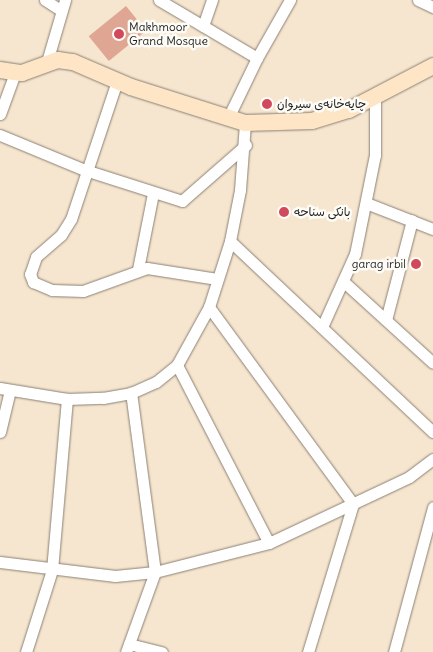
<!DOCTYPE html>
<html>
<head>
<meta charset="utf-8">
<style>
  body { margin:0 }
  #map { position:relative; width:433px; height:652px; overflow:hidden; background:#f7e6cf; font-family:Delius,"Playpen Sans Arabic",sans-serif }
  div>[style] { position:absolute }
  .building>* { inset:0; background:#dfa793; transform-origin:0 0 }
  .roads { filter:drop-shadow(0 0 1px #8a8176) drop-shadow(0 0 1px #8a8176) }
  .street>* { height:11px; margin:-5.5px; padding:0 5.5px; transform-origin:5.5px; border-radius:5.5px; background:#fff }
  .secondary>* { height:16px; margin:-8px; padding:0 8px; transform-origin:8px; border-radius:8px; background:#fee5c5 }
  .dots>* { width:14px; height:14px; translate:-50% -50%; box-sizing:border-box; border:2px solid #fdfcf7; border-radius:50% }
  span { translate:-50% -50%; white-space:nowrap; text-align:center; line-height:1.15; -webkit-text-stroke:5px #fdfcf7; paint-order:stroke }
  .poi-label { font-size:12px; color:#1c1c1c }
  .left { translate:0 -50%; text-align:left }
  .right { translate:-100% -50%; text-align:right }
</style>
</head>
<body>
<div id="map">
  <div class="building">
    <i style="left:126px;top:6px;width:32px;height:48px;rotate:51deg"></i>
  </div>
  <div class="roads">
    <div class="street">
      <i style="left:45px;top:0;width:17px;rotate:33deg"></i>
      <i style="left:159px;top:0;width:114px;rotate:30.6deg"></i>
      <i style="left:418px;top:0;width:17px;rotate:25deg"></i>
      <i style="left:203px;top:26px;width:28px;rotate:-71deg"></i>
      <i style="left:46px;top:65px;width:68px;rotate:-73.7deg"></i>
      <i style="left:117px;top:81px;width:145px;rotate:108.4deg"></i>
      <i style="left:71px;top:219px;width:19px;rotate:122deg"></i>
      <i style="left:61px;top:235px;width:33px;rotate:139deg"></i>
      <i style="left:36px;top:257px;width:18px;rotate:109deg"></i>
      <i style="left:30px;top:274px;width:9px;rotate:69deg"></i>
      <i style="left:33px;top:282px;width:21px;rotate:23deg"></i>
      <i style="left:52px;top:290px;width:31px;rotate:2deg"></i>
      <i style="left:83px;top:291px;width:68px;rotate:-19.8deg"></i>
      <i style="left:147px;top:268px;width:71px;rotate:8.9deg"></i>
      <i style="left:0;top:114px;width:44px;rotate:-69.9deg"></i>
      <i style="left:228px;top:118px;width:67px;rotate:-64.2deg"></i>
      <i style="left:257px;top:58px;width:67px;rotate:-60.4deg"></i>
      <i style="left:0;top:135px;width:92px;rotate:22.4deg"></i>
      <i style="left:85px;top:170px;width:102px;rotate:17.7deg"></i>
      <i style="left:182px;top:201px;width:85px;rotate:-41.2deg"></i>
      <i style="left:366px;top:203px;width:72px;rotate:21.2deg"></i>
      <i style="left:230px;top:241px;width:279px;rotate:43.3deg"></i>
      <i style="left:138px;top:269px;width:77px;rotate:-78.8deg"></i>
      <i style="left:344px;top:282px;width:120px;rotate:42.3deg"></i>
      <i style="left:209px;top:307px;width:244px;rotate:53.8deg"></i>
      <i style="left:353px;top:504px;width:155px;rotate:106.9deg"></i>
      <i style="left:386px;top:320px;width:103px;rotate:-75.4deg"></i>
      <i style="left:322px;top:327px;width:80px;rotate:-65.7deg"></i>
      <i style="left:355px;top:254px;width:101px;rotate:-78.6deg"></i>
      <i style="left:375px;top:155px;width:59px;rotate:-90deg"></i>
      <i style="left:177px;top:365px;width:200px;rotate:62.7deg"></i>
      <i style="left:0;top:388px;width:68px;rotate:9.3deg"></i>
      <i style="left:67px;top:399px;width:36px;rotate:-2deg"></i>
      <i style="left:103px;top:398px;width:28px;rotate:-10deg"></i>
      <i style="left:131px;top:393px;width:27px;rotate:-24deg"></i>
      <i style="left:156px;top:382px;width:27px;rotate:-39deg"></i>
      <i style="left:177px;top:365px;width:66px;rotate:-61.1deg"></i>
      <i style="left:209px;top:307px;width:69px;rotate:-72.3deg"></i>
      <i style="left:230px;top:241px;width:52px;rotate:-78.9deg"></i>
      <i style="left:240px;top:190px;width:67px;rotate:-85.7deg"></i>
      <i style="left:0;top:432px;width:43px;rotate:-76.6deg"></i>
      <i style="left:0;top:562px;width:116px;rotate:6.9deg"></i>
      <i style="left:115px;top:576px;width:40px;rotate:-5.7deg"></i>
      <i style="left:155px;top:572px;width:118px;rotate:-14.3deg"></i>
      <i style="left:269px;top:543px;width:155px;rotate:-25.2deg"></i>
      <i style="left:409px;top:477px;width:30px;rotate:-37deg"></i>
      <i style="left:129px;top:644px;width:34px;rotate:14deg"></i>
      <i style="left:26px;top:652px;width:86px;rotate:-72.4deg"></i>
      <i style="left:52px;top:570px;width:172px;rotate:-85deg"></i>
      <i style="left:126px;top:652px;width:85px;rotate:-70.1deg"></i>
      <i style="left:155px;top:572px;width:181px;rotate:-97.6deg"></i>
      <i style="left:394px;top:652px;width:150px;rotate:-74.9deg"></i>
    </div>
    <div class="secondary">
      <i style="left:0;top:70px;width:22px;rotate:8deg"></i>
      <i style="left:22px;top:73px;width:38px;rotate:-20deg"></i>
      <i style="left:58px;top:60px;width:15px;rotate:8deg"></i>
      <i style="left:73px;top:62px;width:63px;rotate:23.3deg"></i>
      <i style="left:131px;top:87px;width:120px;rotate:17.5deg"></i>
      <i style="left:245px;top:123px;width:67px;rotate:-1.7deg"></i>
      <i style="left:312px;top:121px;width:39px;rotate:-17deg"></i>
      <i style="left:349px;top:110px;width:95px;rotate:-27.6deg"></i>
    </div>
  </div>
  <div class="dots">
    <i style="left:119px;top:34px;background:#d1495b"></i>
    <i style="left:267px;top:104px;background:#d1495b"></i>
    <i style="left:284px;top:212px;background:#d1495b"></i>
    <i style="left:416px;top:264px;background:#d1495b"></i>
  </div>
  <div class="poi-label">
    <span class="left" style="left:129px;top:34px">Makhmoor<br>Grand Mosque</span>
    <span class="left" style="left:277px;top:104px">چایەخانەی سیروان</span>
    <span class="left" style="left:294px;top:212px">بانکی سناحە</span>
    <span class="right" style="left:406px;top:264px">garag irbil</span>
  </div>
</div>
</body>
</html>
